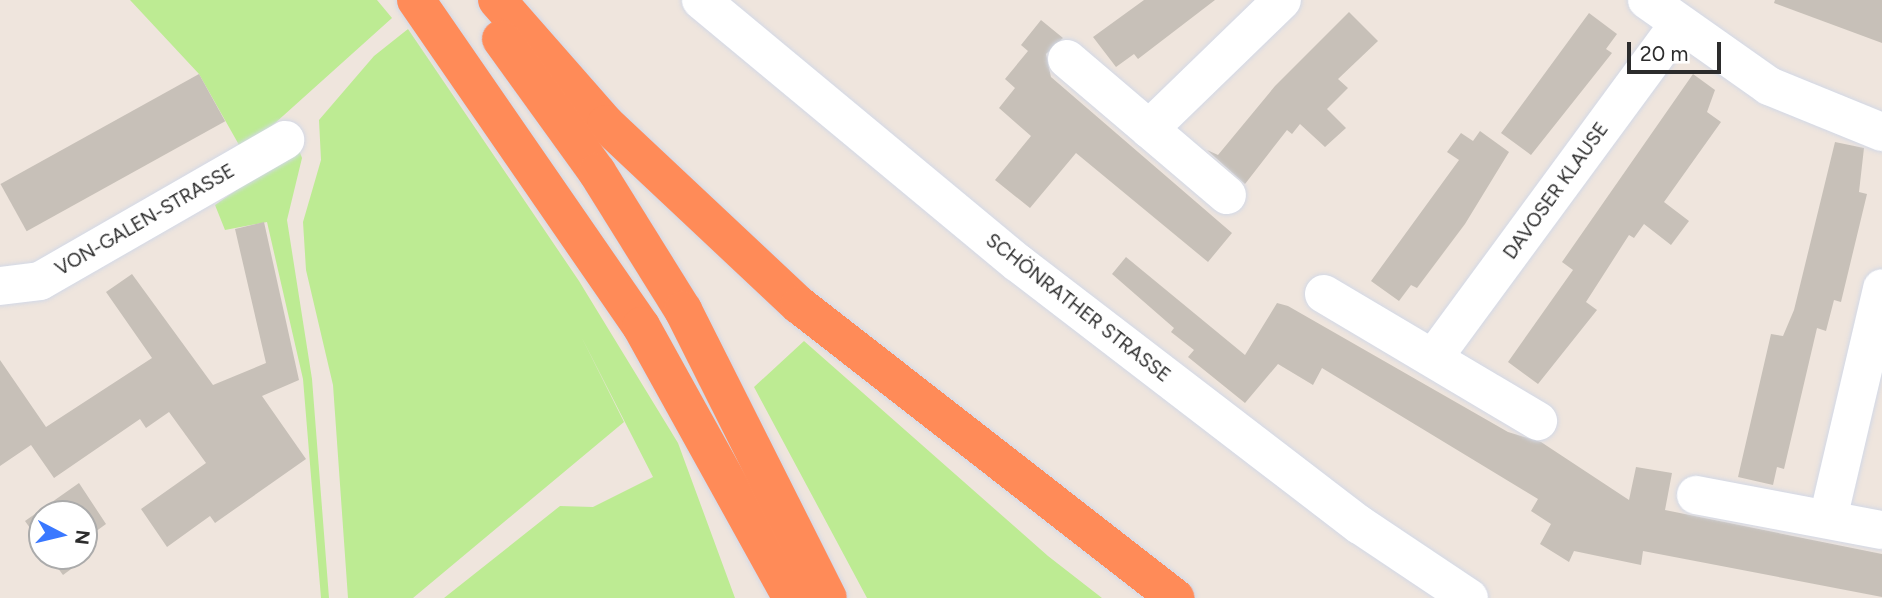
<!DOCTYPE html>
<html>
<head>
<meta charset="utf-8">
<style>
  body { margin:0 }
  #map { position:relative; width:1882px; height:598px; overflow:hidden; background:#efe5dd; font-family:Figtree,sans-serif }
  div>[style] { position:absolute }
  .green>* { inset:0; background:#bdeb93 }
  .building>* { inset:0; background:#c7c0b8; transform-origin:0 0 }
  .roads { filter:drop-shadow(0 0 2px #d2d8e6) drop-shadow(0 0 2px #d2d8e6) }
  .minor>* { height:38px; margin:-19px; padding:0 19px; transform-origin:19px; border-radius:19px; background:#fff }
  .highway>* { height:38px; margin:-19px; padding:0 19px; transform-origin:19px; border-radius:19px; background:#ff8b58 }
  span { translate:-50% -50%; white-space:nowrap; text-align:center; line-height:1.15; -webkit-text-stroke:5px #fff; paint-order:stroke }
  .street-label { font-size:19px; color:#2c2c2c }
  .north { position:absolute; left:28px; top:500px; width:70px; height:70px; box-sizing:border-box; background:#fff; border:2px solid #ababab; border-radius:50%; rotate:97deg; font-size:19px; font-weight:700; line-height:28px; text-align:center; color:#2c2c2c }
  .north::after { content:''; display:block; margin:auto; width:24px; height:32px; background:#3a78ff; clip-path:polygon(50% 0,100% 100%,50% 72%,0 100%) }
  .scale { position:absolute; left:1627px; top:42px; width:94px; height:32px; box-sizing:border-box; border:4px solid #2c2c2c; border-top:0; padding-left:9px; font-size:21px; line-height:24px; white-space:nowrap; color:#2c2c2c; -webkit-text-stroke:5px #fff; paint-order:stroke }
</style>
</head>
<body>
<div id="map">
  <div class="green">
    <i style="clip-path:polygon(130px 0,377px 0,392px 18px,243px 152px,199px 74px)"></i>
    <i style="clip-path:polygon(408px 29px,579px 281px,678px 443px,735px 598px,444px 598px,560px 506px,593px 507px,653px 477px,582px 338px,624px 422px,413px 598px,348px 598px,333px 385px,306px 270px,303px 222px,321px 160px,319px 120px,374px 56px)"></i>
    <i style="clip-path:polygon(298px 147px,302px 158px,287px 220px,312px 379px,329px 598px,321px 598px,303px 379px,267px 222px,225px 230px,215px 205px)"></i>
    <i style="clip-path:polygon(804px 341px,1048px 556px,1102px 598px,867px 598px,754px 387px)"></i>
  </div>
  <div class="building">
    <i style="clip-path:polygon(1144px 0,1215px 0,1138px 59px,1134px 54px,1116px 67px,1093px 37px)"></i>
    <i style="clip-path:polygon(1775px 0,1882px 0,1882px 43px,1774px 3px)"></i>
    <i style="clip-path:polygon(1349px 12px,1378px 41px,1338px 79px,1348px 88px,1327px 109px,1346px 128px,1325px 147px,1300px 124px,1292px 134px,1287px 130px,1245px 184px,1207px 150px,1218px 155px,1275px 86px)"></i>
    <i style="clip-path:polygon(1589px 13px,1617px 34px,1606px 49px,1612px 53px,1531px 155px,1501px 133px)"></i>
    <i style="clip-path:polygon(1041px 20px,1063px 38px,1046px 54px,1051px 77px,1232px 233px,1208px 262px,1076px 153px,1030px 208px,995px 180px,1031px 136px,999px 108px,1015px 88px,1005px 79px,1028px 51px,1021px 45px)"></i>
    <i style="left:199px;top:74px;width:54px;height:227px;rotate:61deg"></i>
    <i style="clip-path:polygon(1693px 74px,1715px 90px,1707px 112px,1721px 122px,1664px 202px,1689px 221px,1671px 245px,1644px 224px,1634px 238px,1629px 235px,1586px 302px,1597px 310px,1538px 384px,1508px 362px,1573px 270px,1562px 262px)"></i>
    <i style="clip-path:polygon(1480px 131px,1509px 152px,1465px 224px,1417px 288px,1411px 285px,1399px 301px,1371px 281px,1459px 160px,1447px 152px,1461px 133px,1473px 141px)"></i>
    <i style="clip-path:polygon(1835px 142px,1864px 148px,1859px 192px,1867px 194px,1841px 302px,1834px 300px,1826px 331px,1817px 328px,1784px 469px,1777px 467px,1773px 485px,1738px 477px,1771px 334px,1783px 336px,1794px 310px)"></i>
    <i style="clip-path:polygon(264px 222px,299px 380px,262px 396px,306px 459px,215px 523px,210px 516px,167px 547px,141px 509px,206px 463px,169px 412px,146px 428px,140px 419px,54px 478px,31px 445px,0 466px,0 360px,46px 427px,152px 358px,106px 292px,132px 274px,213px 385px,266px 363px,235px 229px)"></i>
    <i style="clip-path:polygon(1126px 257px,1245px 355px,1277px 303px,1288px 306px,1508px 432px,1541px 442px,1629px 500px,1636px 467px,1672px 473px,1665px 510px,1882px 554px,1882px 597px,1643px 551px,1641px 565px,1574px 551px,1569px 562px,1540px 544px,1551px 524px,1531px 511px,1538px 499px,1322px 368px,1313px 385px,1278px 364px,1245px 403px,1188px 357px,1194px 350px,1171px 332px,1174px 328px,1112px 274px)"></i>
    <i style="clip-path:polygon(79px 483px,106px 524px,84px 540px,84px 514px,42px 514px,42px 545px,25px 521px)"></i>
    <i style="clip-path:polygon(49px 556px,78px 556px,82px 561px,63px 575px)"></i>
  </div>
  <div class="roads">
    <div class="minor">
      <i style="left:701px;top:0;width:412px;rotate:39.7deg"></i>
      <i style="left:1018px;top:263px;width:431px;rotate:37.5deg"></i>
      <i style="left:1360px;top:525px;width:131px;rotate:33.8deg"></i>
      <i style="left:1647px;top:0;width:149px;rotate:35.2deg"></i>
      <i style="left:1769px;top:86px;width:122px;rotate:22.2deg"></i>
      <i style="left:1067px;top:59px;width:210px;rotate:40.4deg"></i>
      <i style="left:1149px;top:129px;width:185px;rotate:-44.1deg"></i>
      <i style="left:0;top:286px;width:40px;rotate:-7.1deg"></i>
      <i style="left:40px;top:281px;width:283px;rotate:-29.9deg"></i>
      <i style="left:1324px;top:294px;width:249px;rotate:30.7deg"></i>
      <i style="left:1434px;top:357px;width:412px;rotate:-53.7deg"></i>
      <i style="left:1696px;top:495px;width:189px;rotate:10.7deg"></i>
      <i style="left:1828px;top:519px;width:237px;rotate:-76.8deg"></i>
    </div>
    <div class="highway">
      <i style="left:416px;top:0;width:396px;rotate:55.4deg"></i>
      <i style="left:641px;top:326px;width:311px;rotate:61deg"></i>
      <i style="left:497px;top:0;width:165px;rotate:48.7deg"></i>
      <i style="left:606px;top:124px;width:265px;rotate:43.2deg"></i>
      <i style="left:799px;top:305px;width:477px;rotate:37.9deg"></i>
      <i style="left:501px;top:39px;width:164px;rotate:54.2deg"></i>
      <i style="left:597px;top:172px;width:163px;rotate:58.1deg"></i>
      <i style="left:683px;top:310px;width:322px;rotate:63.3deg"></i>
    </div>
  </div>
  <div class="street-label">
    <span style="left:1556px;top:191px;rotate:-54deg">DAVOSER KLAUSE</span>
    <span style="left:145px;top:220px;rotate:-30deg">VON-GALEN-STRASSE</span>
    <span style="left:1078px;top:308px;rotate:38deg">SCHÖNRATHER STRASSE</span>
  </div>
  <div class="north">N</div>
  <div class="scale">20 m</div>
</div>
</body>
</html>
